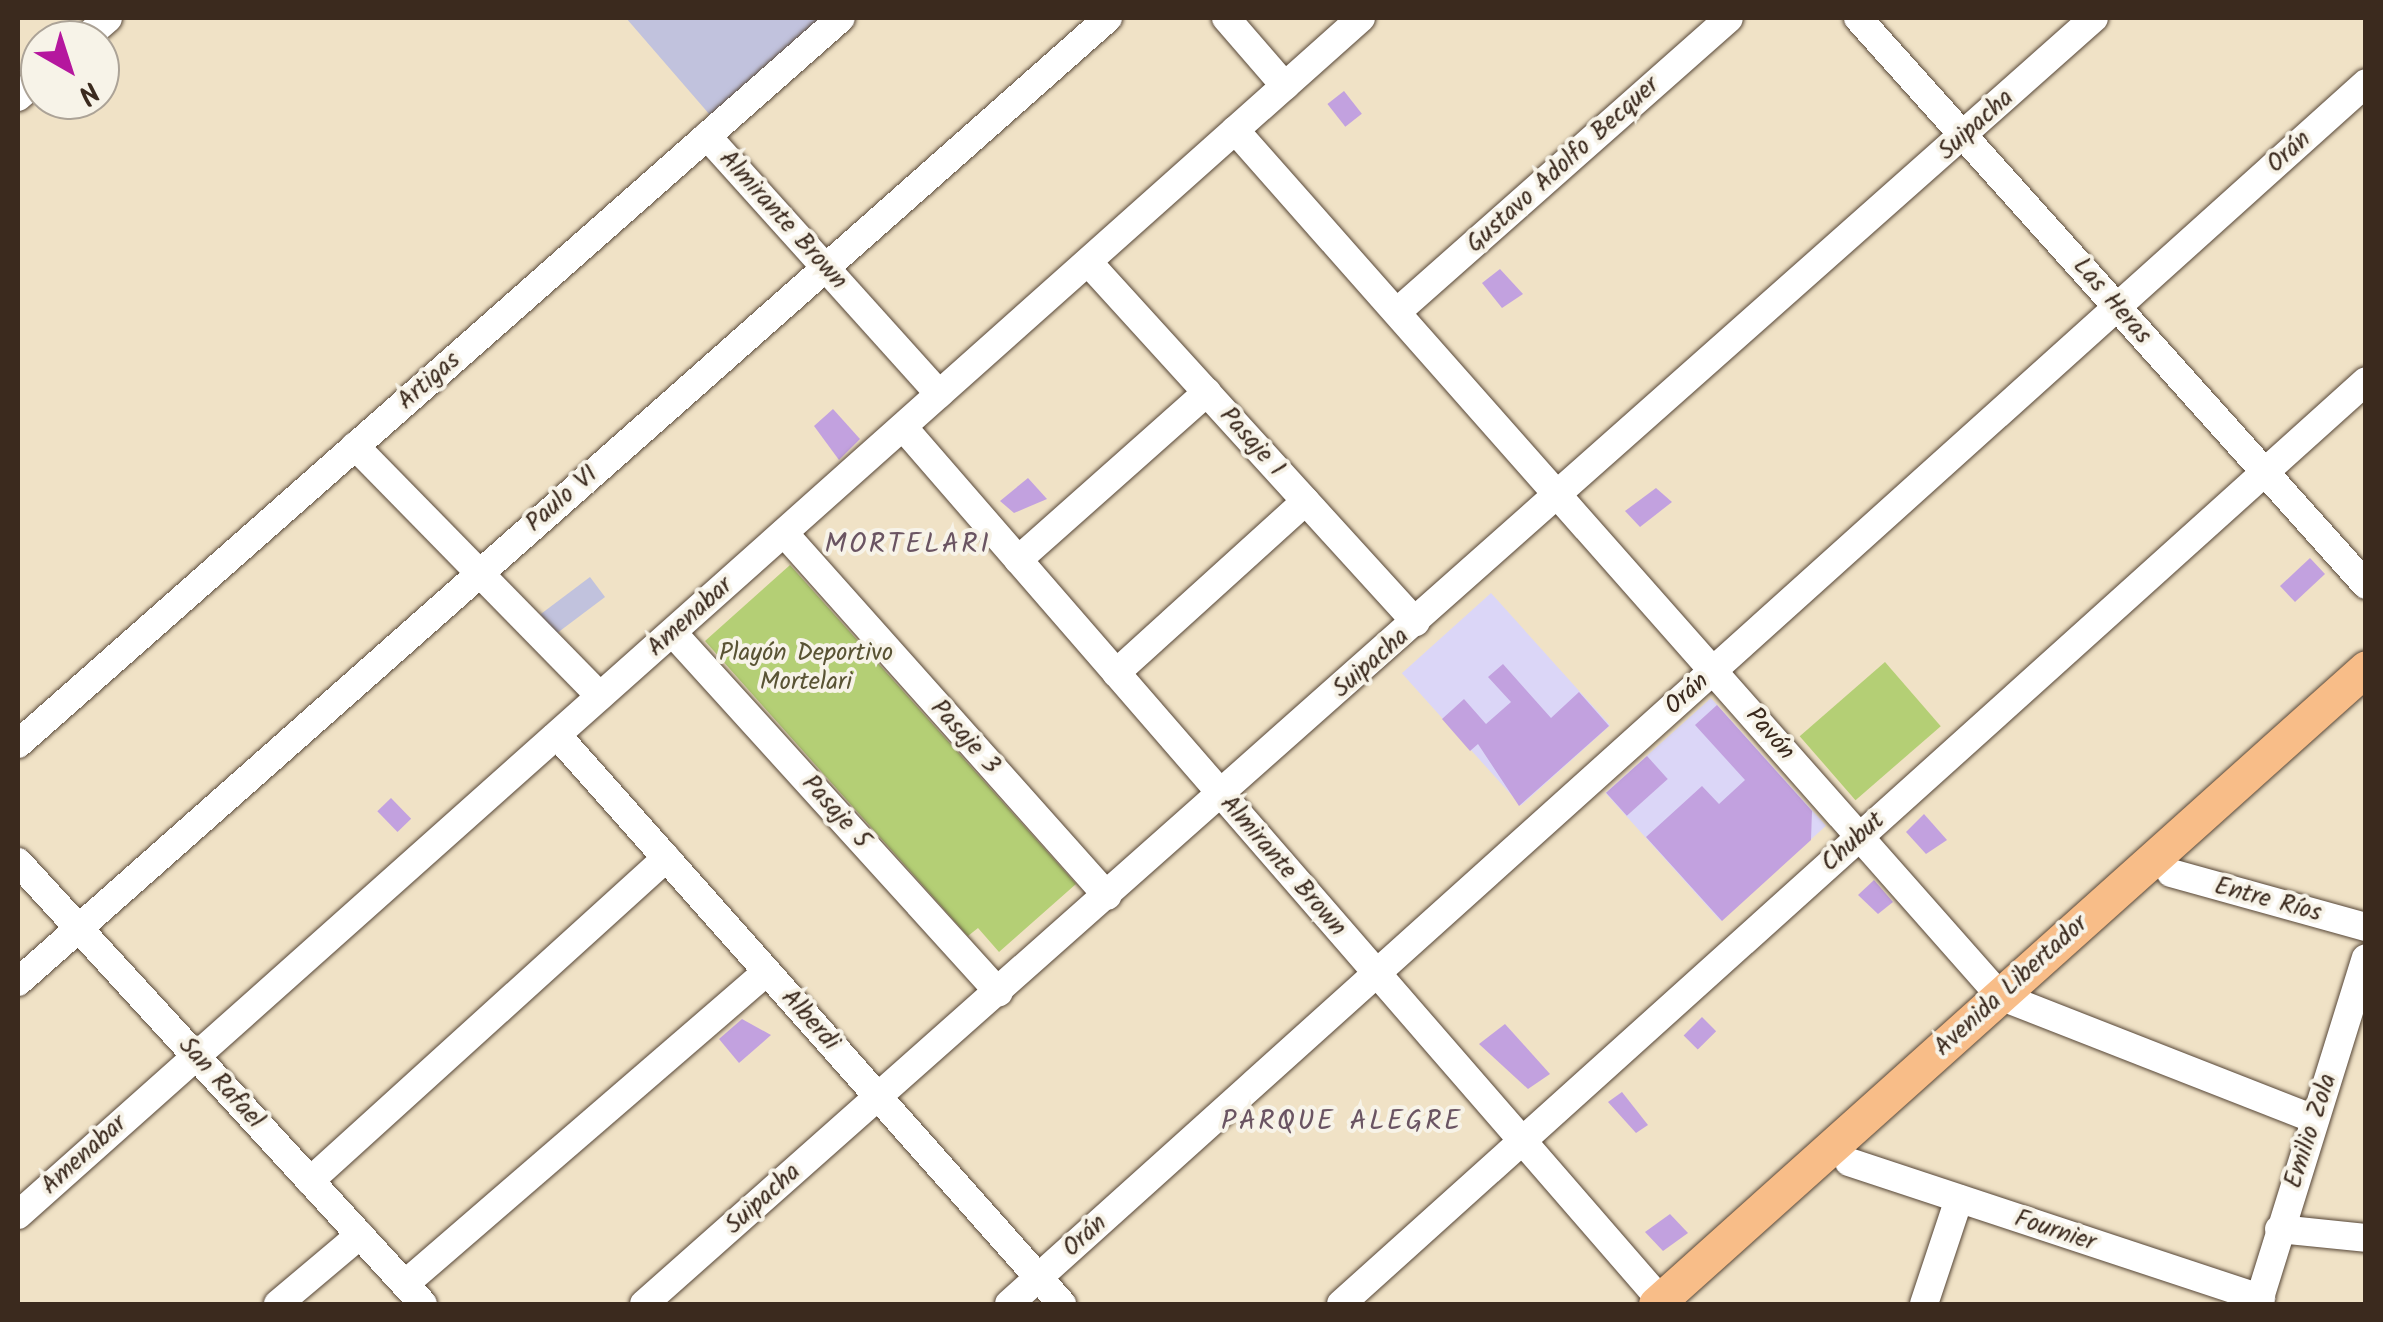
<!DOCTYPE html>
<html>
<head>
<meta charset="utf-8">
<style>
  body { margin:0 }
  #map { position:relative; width:2383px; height:1322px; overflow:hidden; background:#f0e2c6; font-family:Kalam,sans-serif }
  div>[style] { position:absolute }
  .built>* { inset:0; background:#dbd6f7; transform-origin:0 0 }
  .industrial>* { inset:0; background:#c1c2dd; transform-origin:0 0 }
  .green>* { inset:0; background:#b4cf75; transform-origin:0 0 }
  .building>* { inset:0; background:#c2a1df; transform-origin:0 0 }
  .roads { filter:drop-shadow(0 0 2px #564637) drop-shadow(0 0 2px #564637) }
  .minor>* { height:28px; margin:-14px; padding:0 14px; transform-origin:14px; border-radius:14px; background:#fff }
  .major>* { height:35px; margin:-17.5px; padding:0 17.5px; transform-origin:17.5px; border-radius:17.5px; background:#f8bd88 }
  span { translate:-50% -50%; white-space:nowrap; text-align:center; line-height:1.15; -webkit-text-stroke:8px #f7f3e8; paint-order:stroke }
  .street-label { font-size:25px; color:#3b2a1e }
  .park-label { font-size:25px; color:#595334 }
  .neighbourhood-label { font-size:28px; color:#6a5462; letter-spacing:2.5px }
  .frame { position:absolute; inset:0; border:20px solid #3b2a1e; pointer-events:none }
  .north { position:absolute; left:20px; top:20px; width:100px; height:100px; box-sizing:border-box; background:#f7f3e8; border:2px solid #aca397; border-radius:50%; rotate:141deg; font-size:28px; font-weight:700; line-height:40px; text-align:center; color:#3b2a1e }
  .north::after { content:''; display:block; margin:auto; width:35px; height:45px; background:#b5179e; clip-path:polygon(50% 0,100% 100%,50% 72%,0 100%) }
</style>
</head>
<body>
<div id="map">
  <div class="built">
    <i style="left:1491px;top:593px;width:178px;height:120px;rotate:48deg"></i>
    <i style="left:1711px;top:698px;width:172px;height:142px;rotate:48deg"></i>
  </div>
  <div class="industrial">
    <i style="clip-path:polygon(626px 18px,821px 18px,710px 115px)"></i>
    <i style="left:590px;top:577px;width:25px;height:62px;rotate:53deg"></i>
  </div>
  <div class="green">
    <i style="clip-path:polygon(790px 565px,1076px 884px,999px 952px,978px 928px,968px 936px,705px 641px)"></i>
    <i style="left:1885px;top:662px;width:85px;height:113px;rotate:49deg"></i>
  </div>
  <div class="building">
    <i style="left:1344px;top:91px;width:29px;height:21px;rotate:52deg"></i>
    <i style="clip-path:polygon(1500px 269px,1523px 294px,1502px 308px,1482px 283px)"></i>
    <i style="clip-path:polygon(833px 409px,860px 439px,839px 460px,814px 426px)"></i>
    <i style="clip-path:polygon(1028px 478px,1047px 499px,1014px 513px,1000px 501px)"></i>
    <i style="clip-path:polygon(1656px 488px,1672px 502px,1640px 527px,1625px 511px)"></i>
    <i style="left:2310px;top:558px;width:22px;height:41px;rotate:47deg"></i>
    <i style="clip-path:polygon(1503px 664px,1551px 718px,1579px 692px,1609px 726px,1519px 806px,1478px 744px,1470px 751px,1442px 719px,1464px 699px,1486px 724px,1511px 702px,1488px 677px)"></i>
    <i style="clip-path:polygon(1717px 705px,1812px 811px,1811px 840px,1722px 921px,1646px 837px,1702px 786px,1719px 804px,1745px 780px,1695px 725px)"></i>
    <i style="left:1647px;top:756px;width:31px;height:55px;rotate:48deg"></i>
    <i style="left:391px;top:798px;width:29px;height:19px;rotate:46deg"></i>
    <i style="clip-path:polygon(1924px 814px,1947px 840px,1926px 854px,1906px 832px)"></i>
    <i style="clip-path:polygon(1874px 880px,1893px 902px,1878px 914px,1858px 895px)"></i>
    <i style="left:1702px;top:1017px;width:20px;height:26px;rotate:45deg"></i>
    <i style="clip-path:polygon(742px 1019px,771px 1035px,739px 1063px,719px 1039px)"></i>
    <i style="clip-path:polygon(1505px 1024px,1550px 1074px,1528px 1089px,1479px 1044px)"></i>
    <i style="clip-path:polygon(1622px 1092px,1648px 1125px,1636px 1133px,1608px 1102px)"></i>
    <i style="clip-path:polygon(1670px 1214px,1688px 1233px,1663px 1251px,1645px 1232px)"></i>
  </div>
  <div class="roads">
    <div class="minor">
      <i style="left:1226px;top:18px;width:90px;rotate:49.1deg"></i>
      <i style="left:1858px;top:18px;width:761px;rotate:48.14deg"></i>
      <i style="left:83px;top:40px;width:33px;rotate:-41deg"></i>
      <i style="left:18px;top:97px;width:29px;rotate:-41deg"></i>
      <i style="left:1235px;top:130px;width:1156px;rotate:48.54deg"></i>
      <i style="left:2000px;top:996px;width:337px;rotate:21.4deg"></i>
      <i style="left:707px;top:136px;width:347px;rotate:48deg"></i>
      <i style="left:1088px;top:262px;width:487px;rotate:47.7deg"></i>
      <i style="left:1397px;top:312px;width:443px;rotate:-41.5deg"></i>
      <i style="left:903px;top:427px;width:1161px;rotate:49.05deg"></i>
      <i style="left:355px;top:446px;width:350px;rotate:45.6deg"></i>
      <i style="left:784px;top:533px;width:486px;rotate:48.3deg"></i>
      <i style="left:1018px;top:560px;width:253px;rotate:-41.6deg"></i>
      <i style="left:673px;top:633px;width:485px;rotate:47.8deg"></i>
      <i style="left:1116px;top:673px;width:256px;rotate:-42.2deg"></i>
      <i style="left:557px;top:735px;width:761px;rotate:48.41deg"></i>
      <i style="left:18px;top:744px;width:1097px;rotate:-41.42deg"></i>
      <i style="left:18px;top:862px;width:599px;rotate:47.5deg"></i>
      <i style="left:2171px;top:873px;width:202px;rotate:15.5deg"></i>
      <i style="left:18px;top:982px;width:1455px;rotate:-41.49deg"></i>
      <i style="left:1849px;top:1162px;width:434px;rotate:18.3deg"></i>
      <i style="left:310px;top:1181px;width:481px;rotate:-42.2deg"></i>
      <i style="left:18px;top:1215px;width:1799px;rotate:-41.71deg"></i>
      <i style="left:2279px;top:1229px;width:87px;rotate:5.9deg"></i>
      <i style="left:405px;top:1284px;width:478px;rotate:-40.8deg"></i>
      <i style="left:278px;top:1304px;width:107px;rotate:-40.1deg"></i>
      <i style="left:644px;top:1304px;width:1938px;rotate:-41.57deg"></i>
      <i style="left:1009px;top:1304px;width:1825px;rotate:-41.98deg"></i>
      <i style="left:1341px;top:1304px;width:1379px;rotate:-42deg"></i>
      <i style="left:1924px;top:1304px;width:111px;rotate:-71.6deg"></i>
      <i style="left:2258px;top:1304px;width:362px;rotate:-72.7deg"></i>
    </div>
    <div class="major">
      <i style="left:1656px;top:1304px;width:953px;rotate:-41.85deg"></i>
    </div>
  </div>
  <div class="street-label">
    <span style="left:1976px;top:125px;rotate:-42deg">Suipacha</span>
    <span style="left:2289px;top:152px;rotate:-42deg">Orán</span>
    <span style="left:1563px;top:165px;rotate:-42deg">Gustavo Adolfo Becquer</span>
    <span style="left:783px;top:220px;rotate:48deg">Almirante Brown</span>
    <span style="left:2112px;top:301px;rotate:49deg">Las Heras</span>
    <span style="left:429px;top:381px;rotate:-41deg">Artigas</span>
    <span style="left:1252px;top:442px;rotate:48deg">Pasaje 1</span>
    <span style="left:562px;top:499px;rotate:-41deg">Paulo VI</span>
    <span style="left:690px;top:617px;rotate:-42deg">Amenabar</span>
    <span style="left:1371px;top:663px;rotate:-41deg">Suipacha</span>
    <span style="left:1687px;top:694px;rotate:-42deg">Orán</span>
    <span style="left:1770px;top:734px;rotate:49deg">Pavón</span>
    <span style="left:965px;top:737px;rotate:48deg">Pasaje 3</span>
    <span style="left:836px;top:812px;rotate:48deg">Pasaje 5</span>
    <span style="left:1853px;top:842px;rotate:-42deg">Chubut</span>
    <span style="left:1283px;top:866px;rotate:49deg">Almirante Brown</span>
    <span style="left:2268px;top:900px;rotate:15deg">Entre Ríos</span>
    <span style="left:2011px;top:986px;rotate:-42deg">Avenida Libertador</span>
    <span style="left:810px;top:1020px;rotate:48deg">Alberdi</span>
    <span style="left:221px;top:1083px;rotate:48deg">San Rafael</span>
    <span style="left:2311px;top:1131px;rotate:-72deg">Emilio Zola</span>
    <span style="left:84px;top:1155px;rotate:-42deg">Amenabar</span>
    <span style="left:763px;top:1199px;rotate:-42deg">Suipacha</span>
    <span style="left:2055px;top:1231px;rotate:18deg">Fournier</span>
    <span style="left:1085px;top:1236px;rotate:-42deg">Orán</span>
  </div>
  <div class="park-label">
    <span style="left:806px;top:668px">Playón Deportivo<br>Mortelari</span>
  </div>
  <div class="neighbourhood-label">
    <span style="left:908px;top:545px">MORTELARI</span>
    <span style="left:1342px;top:1122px">PARQUE ALEGRE</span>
  </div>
  <div class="frame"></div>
  <div class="north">N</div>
</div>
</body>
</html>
